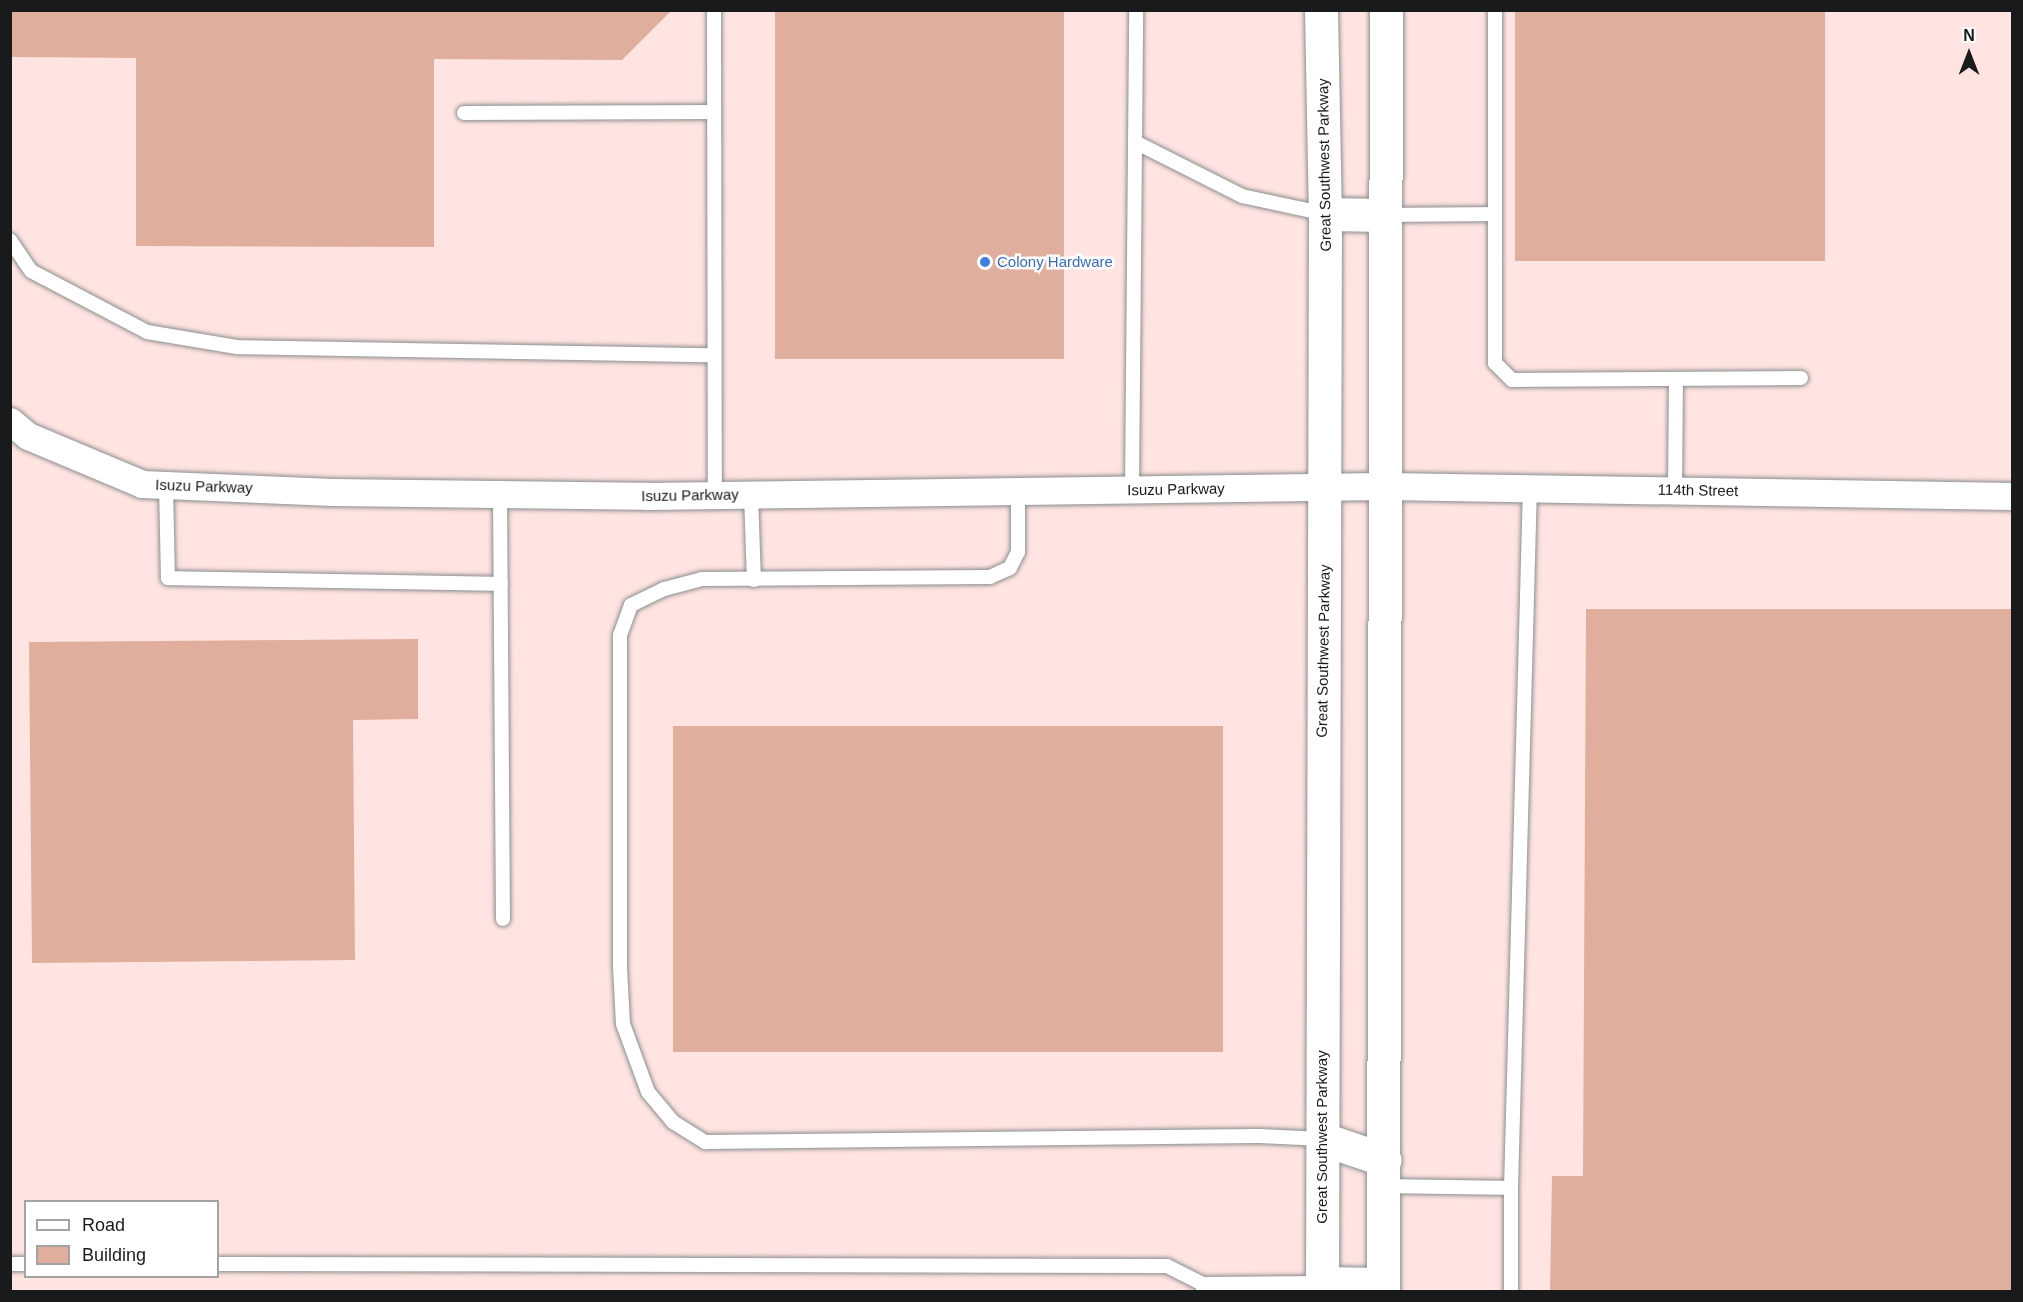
<!DOCTYPE html>
<html>
<head>
<meta charset="utf-8">
<style>
  body { margin:0 }
  #map { position:relative; width:2023px; height:1302px; overflow:hidden; background:#f2f5f7; font-family:Arial,sans-serif }
  div>[style] { position:absolute }
  .industrial>* { inset:0; background:#ffe4e1 }
  .building>* { inset:0; background:#e0ae9c; transform-origin:0 0 }
  .roads { filter:drop-shadow(0 0 2px #8b8e90) drop-shadow(0 0 2px #8b8e90) }
  .service>* { height:14px; margin:-7px; padding:0 7px; transform-origin:7px; border-radius:7px; background:#fff }
  .minor>* { height:27px; margin:-13.5px; padding:0 13.5px; transform-origin:13.5px; border-radius:13.5px; background:#fff }
  .tertiary>* { height:33px; margin:-16.5px; padding:0 16.5px; transform-origin:16.5px; border-radius:16.5px; background:#fff }
  .dots>* { width:16px; height:16px; translate:-50% -50%; box-sizing:border-box; border:3px solid #fff; border-radius:50% }
  span { translate:-50% -50%; white-space:nowrap; text-align:center; line-height:1.15; -webkit-text-stroke:5px #fff; paint-order:stroke }
  .street-label { font-size:15px; color:#191a1b }
  .shop-label { font-size:15px; color:#366cbe }
  .left { translate:0 -50%; text-align:left }
  .frame { position:absolute; inset:0; border:12px solid #191a1b; pointer-events:none }
  .legend { position:absolute; left:24px; top:1200px; width:195px; height:78px; box-sizing:border-box; background:#fff; border:2px solid #a3a3a4; margin:0; padding:8px 10px; list-style:none; font-size:18px; color:#191a1b }
  .legend li { display:flex; align-items:center; gap:12px; height:30px }
  .legend b { width:30px; border:2px solid #a3a3a4 }
  .north { position:absolute; left:1939px; top:24px; width:60px; height:60px; -webkit-text-stroke:4px #fff; paint-order:stroke; rotate:0deg; font-size:16px; font-weight:700; line-height:24px; text-align:center; color:#191a1b }
  .north::after { content:''; display:block; margin:auto; width:21px; height:27px; background:#191a1b; clip-path:polygon(50% 0,100% 100%,50% 72%,0 100%) }
</style>
</head>
<body>
<div id="map">
  <div class="industrial">
    <i style="clip-path:polygon(evenodd,10px 11px,2012px 11px,2012px 1291px,11px 1291px,10px 11px,26px 1202px,218px 1202px,218px 1276px,26px 1276px,26px 1202px)"></i>
  </div>
  <div class="building">
    <i style="clip-path:polygon(10px 10px,672px 10px,622px 60px,434px 59px,434px 247px,136px 246px,136px 58px,10px 57px)"></i>
    <i style="left:775px;top:10px;width:289px;height:349px"></i>
    <i style="left:1515px;top:10px;width:310px;height:251px"></i>
    <i style="clip-path:polygon(1586px 609px,2012px 609px,2012px 1292px,1550px 1292px,1552px 1176px,1583px 1176px)"></i>
    <i style="clip-path:polygon(418px 639px,418px 719px,353px 720px,355px 960px,32px 963px,29px 642px)"></i>
    <i style="left:673px;top:726px;width:550px;height:326px"></i>
  </div>
  <div class="roads">
    <div class="service">
      <i style="left:714px;top:10px;width:485px;rotate:89.9deg"></i>
      <i style="left:464px;top:113px;width:250px;rotate:-0.2deg"></i>
      <i style="left:1135px;top:142px;width:120px;rotate:26.8deg"></i>
      <i style="left:1242px;top:196px;width:85px;rotate:12.2deg"></i>
      <i style="left:1495px;top:214px;width:149px;rotate:90deg"></i>
      <i style="left:1495px;top:363px;width:24px;rotate:45deg"></i>
      <i style="left:1512px;top:380px;width:289px;rotate:-0.4deg"></i>
      <i style="left:1386px;top:215px;width:109px;rotate:-0.5deg"></i>
      <i style="left:1495px;top:214px;width:204px;rotate:-90deg"></i>
      <i style="left:10px;top:240px;width:37px;rotate:56deg"></i>
      <i style="left:31px;top:271px;width:131px;rotate:27.7deg"></i>
      <i style="left:147px;top:332px;width:91px;rotate:9.5deg"></i>
      <i style="left:237px;top:347px;width:477px;rotate:1deg"></i>
      <i style="left:166px;top:485px;width:93px;rotate:88.8deg"></i>
      <i style="left:168px;top:578px;width:333px;rotate:1deg"></i>
      <i style="left:1132px;top:490px;width:480px;rotate:-89.5deg"></i>
      <i style="left:1675px;top:490px;width:111px;rotate:-89.5deg"></i>
      <i style="left:1018px;top:491px;width:61px;rotate:90deg"></i>
      <i style="left:1018px;top:552px;width:18px;rotate:117deg"></i>
      <i style="left:1010px;top:568px;width:22px;rotate:156deg"></i>
      <i style="left:990px;top:577px;width:288px;rotate:179.6deg"></i>
      <i style="left:702px;top:579px;width:39px;rotate:165deg"></i>
      <i style="left:664px;top:589px;width:37px;rotate:154deg"></i>
      <i style="left:631px;top:605px;width:32px;rotate:110deg"></i>
      <i style="left:620px;top:635px;width:332px;rotate:90deg"></i>
      <i style="left:620px;top:967px;width:57px;rotate:87deg"></i>
      <i style="left:623px;top:1024px;width:72px;rotate:69.8deg"></i>
      <i style="left:648px;top:1092px;width:39px;rotate:50deg"></i>
      <i style="left:673px;top:1122px;width:38px;rotate:32deg"></i>
      <i style="left:705px;top:1142px;width:554px;rotate:-0.62deg"></i>
      <i style="left:1259px;top:1136px;width:64px;rotate:2.7deg"></i>
      <i style="left:500px;top:494px;width:425px;rotate:89.6deg"></i>
      <i style="left:751px;top:495px;width:85px;rotate:88deg"></i>
      <i style="left:1385px;top:1186px;width:126px;rotate:0.9deg"></i>
      <i style="left:1511px;top:1188px;width:104px;rotate:90deg"></i>
      <i style="left:1511px;top:1188px;width:700px;rotate:-88.45deg"></i>
      <i style="left:10px;top:1264px;width:16px"></i>
      <i style="left:218px;top:1264px;width:949px;rotate:0.12deg"></i>
      <i style="left:1167px;top:1266px;width:40px;rotate:26.6deg"></i>
      <i style="left:1203px;top:1292px;width:8px;rotate:-90deg"></i>
      <i style="left:1203px;top:1284px;width:119px;rotate:-0.5deg"></i>
    </div>
    <div class="minor">
      <i style="left:10px;top:421px;width:23px;rotate:40deg"></i>
      <i style="left:28px;top:436px;width:124px;rotate:22.8deg"></i>
      <i style="left:142px;top:484px;width:190px;rotate:2.4deg"></i>
      <i style="left:332px;top:492px;width:316px;rotate:0.7deg"></i>
      <i style="left:648px;top:496px;width:736px;rotate:-0.78deg"></i>
      <i style="left:1384px;top:486px;width:628px;rotate:0.91deg"></i>
    </div>
    <div class="tertiary">
      <i style="left:1321px;top:10px;width:204px;rotate:88.9deg"></i>
      <i style="left:1325px;top:214px;width:1078px;rotate:90.16deg"></i>
      <i style="left:1325px;top:214px;width:61px;rotate:0.9deg"></i>
      <i style="left:1323px;top:1139px;width:65px;rotate:18.7deg"></i>
      <i style="left:1322px;top:1283px;width:61px;rotate:0.9deg"></i>
      <i style="left:1383px;top:1292px;width:1282px;rotate:-89.87deg"></i>
    </div>
  </div>
  <div class="dots">
    <i style="left:985px;top:262px;background:#3f7fe0"></i>
  </div>
  <div class="street-label">
    <span style="left:1324px;top:165px;rotate:-91deg">Great Southwest Parkway</span>
    <span style="left:204px;top:486px;rotate:2deg">Isuzu Parkway</span>
    <span style="left:1176px;top:489px;rotate:-1deg">Isuzu Parkway</span>
    <span style="left:1698px;top:490px;rotate:1deg">114th Street</span>
    <span style="left:690px;top:495px;rotate:-1deg">Isuzu Parkway</span>
    <span style="left:1323px;top:651px;rotate:-89deg">Great Southwest Parkway</span>
    <span style="left:1322px;top:1137px;rotate:-90deg">Great Southwest Parkway</span>
  </div>
  <div class="shop-label">
    <span class="left" style="left:997px;top:262px">Colony Hardware</span>
  </div>
  <div class="frame"></div>
  <ul class="legend">
  <li><b style="height:8px;background:#fff"></b>Road</li>
  <li><b style="height:16px;background:#e0ae9c"></b>Building</li>
  </ul>
  <div class="north">N</div>
</div>
</body>
</html>
